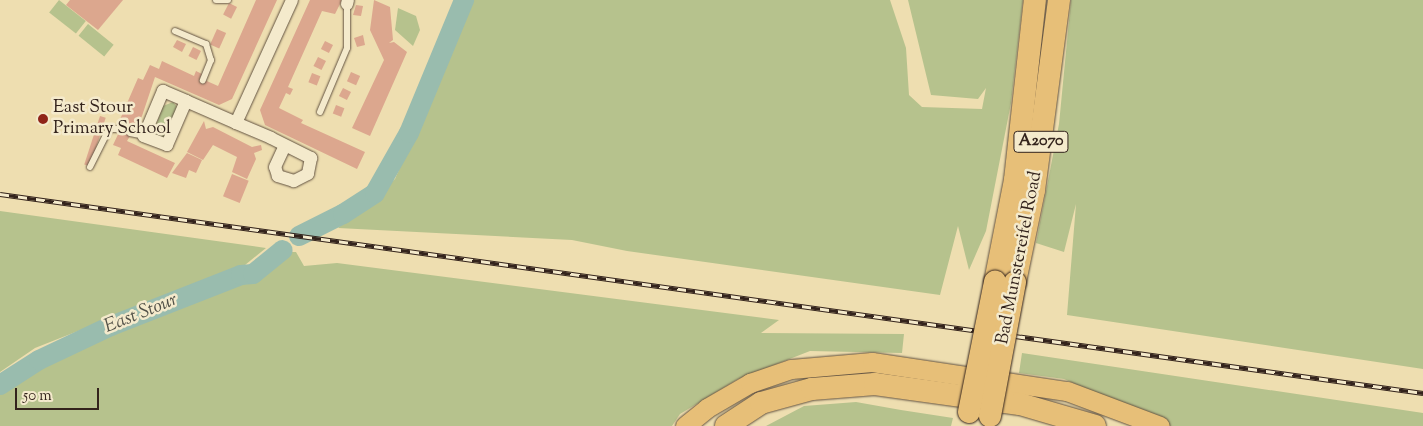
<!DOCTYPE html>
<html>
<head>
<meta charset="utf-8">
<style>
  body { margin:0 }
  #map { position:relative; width:1423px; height:426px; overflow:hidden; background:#eedeb0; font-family:"Sorts Mill Goudy",serif }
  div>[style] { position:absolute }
  .green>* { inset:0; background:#b6c28d; transform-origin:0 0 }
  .river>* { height:20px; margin:-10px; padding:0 10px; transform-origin:10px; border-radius:10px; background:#99bcae }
  .building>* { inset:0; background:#dca78e; transform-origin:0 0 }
  .roads { filter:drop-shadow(0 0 1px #625241) drop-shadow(0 0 1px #625241) }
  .lane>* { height:6px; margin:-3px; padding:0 3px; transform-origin:3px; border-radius:3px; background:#f4eacc }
  .street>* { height:12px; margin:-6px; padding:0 6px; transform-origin:6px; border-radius:6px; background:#f4eacc }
  .primary>* { height:19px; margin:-9.5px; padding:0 9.5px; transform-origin:9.5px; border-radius:9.5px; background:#e7bf78 }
  .highway>* { height:22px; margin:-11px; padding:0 11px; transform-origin:11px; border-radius:11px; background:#e7bf78 }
  .rail>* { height:5px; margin-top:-2.5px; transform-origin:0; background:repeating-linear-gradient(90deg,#f4eacc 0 9px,#33231c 0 18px); box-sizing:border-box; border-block:1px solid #33231c }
  .bridges { filter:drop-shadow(0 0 1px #33231c) drop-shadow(0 0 1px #33231c) }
  .highway-bridge>* { height:22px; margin:-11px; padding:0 11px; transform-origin:11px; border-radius:11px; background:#e7bf78 }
  .dots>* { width:14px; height:14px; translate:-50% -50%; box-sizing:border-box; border:2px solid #f4eacc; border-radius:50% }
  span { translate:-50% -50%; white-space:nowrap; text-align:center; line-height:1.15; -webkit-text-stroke:5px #f4eacc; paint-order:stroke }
  .shield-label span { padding:1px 4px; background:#f4eacc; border:1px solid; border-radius:4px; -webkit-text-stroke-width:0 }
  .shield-label { font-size:16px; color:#33231c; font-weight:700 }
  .poi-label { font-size:18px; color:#33231c }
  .left { translate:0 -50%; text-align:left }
  .street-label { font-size:18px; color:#33231c }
  .water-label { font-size:19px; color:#525148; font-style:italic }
  .scale { position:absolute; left:15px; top:388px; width:84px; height:22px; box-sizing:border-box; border:2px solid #33231c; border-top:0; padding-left:6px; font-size:15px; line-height:18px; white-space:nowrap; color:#33231c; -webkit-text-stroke:4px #f4eacc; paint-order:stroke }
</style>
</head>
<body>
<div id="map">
  <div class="green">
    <i style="left:59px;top:0;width:34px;height:16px;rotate:38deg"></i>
    <i style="clip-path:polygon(472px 0,890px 0,906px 48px,909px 95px,922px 107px,982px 109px,986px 88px,978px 99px,931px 95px,908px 0,1023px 0,1011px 103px,986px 231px,969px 270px,958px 226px,940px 295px,627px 251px,572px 240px,338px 228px,395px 179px)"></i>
    <i style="clip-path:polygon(1071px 0,1423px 0,1423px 369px,1067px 315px,1076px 204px,1064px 252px,1036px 243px,1059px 124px)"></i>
    <i style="clip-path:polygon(398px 8px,416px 16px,420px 30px,413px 46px,395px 30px)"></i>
    <i style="left:88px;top:24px;width:33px;height:15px;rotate:39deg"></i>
    <i style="clip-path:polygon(173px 102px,178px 108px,164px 138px,153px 134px,163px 106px)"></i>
    <i style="clip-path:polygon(0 211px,266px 248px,245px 265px,35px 348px,0 372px)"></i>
    <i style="clip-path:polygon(289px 252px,296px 252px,304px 266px,337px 263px,779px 320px,761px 333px,904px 334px,902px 353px,810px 351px,738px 379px,680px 414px,672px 426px,0 426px,0 390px,41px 364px,154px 313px,253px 279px)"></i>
    <i style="clip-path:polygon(1022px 353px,1423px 413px,1423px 426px,1169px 426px,1064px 379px,1019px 373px)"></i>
    <i style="clip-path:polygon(856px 402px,901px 410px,953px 418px,951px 426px,766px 426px,804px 406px)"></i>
  </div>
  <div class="river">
    <i style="left:299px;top:236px;width:49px;rotate:-26.6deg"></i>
    <i style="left:343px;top:214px;width:38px;rotate:-33deg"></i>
    <i style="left:375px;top:193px;width:69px;rotate:-60.5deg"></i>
    <i style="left:409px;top:133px;width:144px;rotate:-67.5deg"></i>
    <i style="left:0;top:385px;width:46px;rotate:-32.7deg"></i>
    <i style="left:39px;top:360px;width:80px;rotate:-25.3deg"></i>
    <i style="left:111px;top:326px;width:140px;rotate:-21.4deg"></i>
    <i style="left:241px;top:275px;width:12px;rotate:-5deg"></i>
    <i style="left:253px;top:274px;width:38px;rotate:-39deg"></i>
  </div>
  <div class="building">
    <i style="clip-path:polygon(70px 0,123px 0,98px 30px,66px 5px)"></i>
    <i style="clip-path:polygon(256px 0,277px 0,232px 99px,219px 105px,155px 77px,142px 116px,127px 141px,175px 163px,167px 178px,118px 155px,121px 148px,113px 145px,122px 126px,118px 124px,138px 78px,143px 80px,150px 65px,159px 69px,162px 61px,194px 76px,196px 71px,202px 74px,200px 78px,218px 86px)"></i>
    <i style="clip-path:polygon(310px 0,342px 0,335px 14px,322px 11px,288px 87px,293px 89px,290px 95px,286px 93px,279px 108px,303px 120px,301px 123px,365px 152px,357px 169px,265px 125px,260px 110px)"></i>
    <i style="clip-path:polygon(374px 0,390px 7px,393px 40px,389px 43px,394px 42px,407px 52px,370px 136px,352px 128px,384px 60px,370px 30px)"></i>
    <i style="left:229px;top:3px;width:9px;height:13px;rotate:27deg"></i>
    <i style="clip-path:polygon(356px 5px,363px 6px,361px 16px,353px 15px)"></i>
    <i style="left:217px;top:29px;width:10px;height:17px;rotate:24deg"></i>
    <i style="clip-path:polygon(363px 35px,365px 45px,357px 47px,354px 38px)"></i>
    <i style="clip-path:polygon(177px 40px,186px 44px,182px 52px,173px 47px)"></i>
    <i style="left:325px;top:41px;width:9px;height:9px;rotate:27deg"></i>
    <i style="left:193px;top:47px;width:9px;height:10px;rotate:27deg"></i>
    <i style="left:318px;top:57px;width:9px;height:10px;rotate:27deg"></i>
    <i style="left:351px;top:72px;width:10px;height:10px;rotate:24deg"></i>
    <i style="left:312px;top:73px;width:9px;height:10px;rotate:21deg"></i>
    <i style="left:343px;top:88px;width:9px;height:9px;rotate:27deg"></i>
    <i style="left:336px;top:105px;width:9px;height:9px;rotate:21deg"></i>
    <i style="left:100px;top:116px;width:6px;height:51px;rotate:18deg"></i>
    <i style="clip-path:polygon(204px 121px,206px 129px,213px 127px,252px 147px,261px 145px,262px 150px,254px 153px,256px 159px,247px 179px,232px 172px,237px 157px,213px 145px,203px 160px,187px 152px)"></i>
    <i style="clip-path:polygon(187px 153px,202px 160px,196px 173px,189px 170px,186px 178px,172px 173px)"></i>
    <i style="left:232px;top:174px;width:18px;height:24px;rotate:22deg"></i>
  </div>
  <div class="roads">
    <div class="lane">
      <i style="left:216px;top:0;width:12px"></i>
      <i style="left:175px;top:31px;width:34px;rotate:23deg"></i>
      <i style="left:206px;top:44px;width:17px;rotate:73deg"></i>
      <i style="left:211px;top:60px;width:22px;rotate:112deg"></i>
      <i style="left:320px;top:112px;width:69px;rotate:-67.1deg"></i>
      <i style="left:347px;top:48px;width:44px;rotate:-90deg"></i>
      <i style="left:130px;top:133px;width:14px;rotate:12deg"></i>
      <i style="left:90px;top:167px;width:42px;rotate:-63.4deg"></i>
      <i style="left:109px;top:129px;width:11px"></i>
    </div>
    <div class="street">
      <i style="left:347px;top:4px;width:4px;rotate:-76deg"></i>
      <i style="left:186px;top:101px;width:48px;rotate:113.4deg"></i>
      <i style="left:167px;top:145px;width:25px;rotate:-159deg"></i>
      <i style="left:144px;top:136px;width:49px;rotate:-67.1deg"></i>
      <i style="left:163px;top:91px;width:25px;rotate:23deg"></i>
      <i style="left:186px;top:101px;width:55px;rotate:23.7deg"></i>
      <i style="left:236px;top:123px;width:38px;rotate:23deg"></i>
      <i style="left:271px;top:138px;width:45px;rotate:26.6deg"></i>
      <i style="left:311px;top:158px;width:16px;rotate:101deg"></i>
      <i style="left:308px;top:174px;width:16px;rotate:153deg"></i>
      <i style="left:294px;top:181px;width:17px;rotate:-163deg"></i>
      <i style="left:278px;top:176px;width:9px;rotate:-108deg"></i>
      <i style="left:275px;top:167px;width:23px;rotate:-65deg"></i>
      <i style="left:236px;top:123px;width:135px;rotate:-65.5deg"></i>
    </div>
    <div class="primary">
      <i style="left:685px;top:426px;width:28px;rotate:-39deg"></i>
      <i style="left:707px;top:408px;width:50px;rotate:-30.2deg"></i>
      <i style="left:750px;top:383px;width:43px;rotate:-18.9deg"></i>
      <i style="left:791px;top:369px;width:81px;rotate:-4.9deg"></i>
      <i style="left:872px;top:362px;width:197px;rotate:8.5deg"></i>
      <i style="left:1067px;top:391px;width:99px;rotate:20.6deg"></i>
    </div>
    <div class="highway">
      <i style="left:995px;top:282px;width:104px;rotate:-78.9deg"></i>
      <i style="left:1015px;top:180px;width:181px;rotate:-83.7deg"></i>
      <i style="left:1015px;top:282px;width:94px;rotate:-78.3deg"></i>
      <i style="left:1034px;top:190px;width:192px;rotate:-82.5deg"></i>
      <i style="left:726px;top:426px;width:42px;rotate:-33.3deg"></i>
      <i style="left:761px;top:403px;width:53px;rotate:-15.4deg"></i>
      <i style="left:812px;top:389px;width:63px;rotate:-4.5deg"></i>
      <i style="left:875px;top:384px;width:146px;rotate:7.9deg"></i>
      <i style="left:1020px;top:404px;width:78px;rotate:16.3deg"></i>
    </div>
  </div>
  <div class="rail">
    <i style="left:0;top:194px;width:1437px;rotate:7.96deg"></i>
  </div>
  <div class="bridges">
    <div class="highway-bridge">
      <i style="left:969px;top:412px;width:133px;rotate:-78.7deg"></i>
      <i style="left:990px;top:416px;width:136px;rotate:-79.4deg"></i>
    </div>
  </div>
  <div class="dots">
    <i style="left:43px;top:119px;background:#8f2418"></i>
  </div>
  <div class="shield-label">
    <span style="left:1041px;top:142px">A2070</span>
  </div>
  <div class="poi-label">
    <span class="left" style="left:53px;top:119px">East Stour<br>Primary School</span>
  </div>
  <div class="street-label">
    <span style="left:1020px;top:258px;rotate:-79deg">Bad Munstereifel Road</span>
  </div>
  <div class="water-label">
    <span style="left:141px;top:314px;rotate:-22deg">East Stour</span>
  </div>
  <div class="scale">50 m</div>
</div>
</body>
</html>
